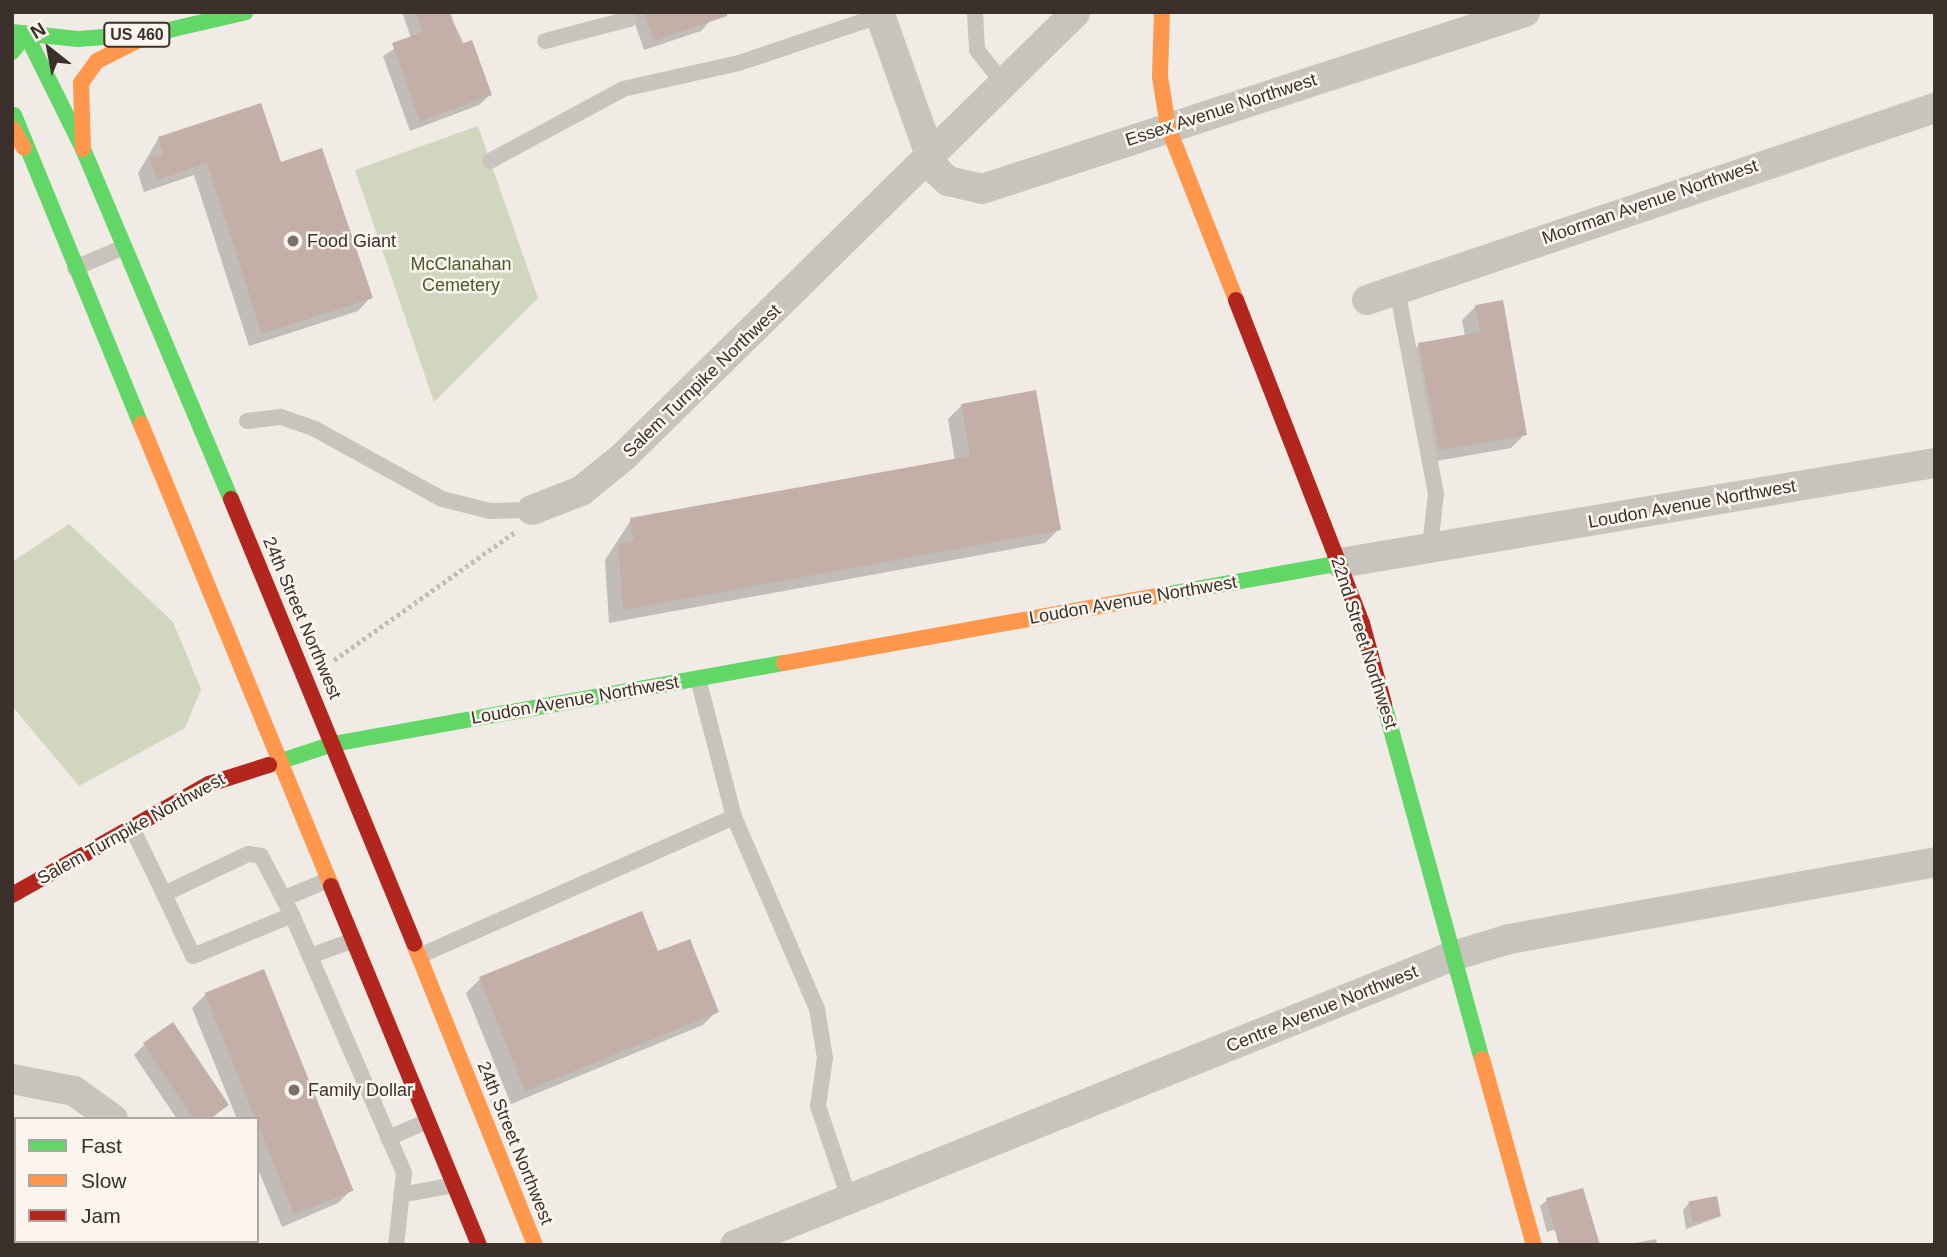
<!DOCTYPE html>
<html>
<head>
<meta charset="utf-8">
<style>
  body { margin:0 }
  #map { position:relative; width:1947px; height:1257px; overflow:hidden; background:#f0ebe5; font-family:Helvetica,sans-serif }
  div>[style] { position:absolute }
  .green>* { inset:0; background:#d1d6bf }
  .shadow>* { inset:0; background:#0003; transform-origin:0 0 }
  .building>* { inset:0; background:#c3afa7; transform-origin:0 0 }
  .path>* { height:4.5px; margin-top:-2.25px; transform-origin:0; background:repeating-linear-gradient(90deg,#c2bbb6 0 3.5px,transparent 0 7px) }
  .lane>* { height:16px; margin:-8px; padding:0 8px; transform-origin:8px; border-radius:8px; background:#c9c3be }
  .street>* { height:30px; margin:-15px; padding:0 15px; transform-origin:15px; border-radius:15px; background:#c9c3be }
  .fast>* { height:16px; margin:-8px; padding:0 8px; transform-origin:8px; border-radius:8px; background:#63d668 }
  .slow>* { height:16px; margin:-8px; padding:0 8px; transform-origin:8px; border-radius:8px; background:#ff974d }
  .jam>* { height:16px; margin:-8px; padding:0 8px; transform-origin:8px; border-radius:8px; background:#b3261e }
  .dots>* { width:19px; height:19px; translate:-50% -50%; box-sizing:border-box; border:4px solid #fbf5ee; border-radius:50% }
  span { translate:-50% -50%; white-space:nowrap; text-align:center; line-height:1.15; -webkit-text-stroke:5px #fbf5ee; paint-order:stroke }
  .shield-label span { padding:2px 5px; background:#fbf5ee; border:2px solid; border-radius:5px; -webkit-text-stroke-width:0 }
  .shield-label { font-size:16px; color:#3b302b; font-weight:700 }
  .street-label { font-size:18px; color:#3b302b }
  .poi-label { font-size:18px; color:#3b302b }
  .left { translate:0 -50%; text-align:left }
  .park-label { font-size:18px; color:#4a5a2e }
  .frame { position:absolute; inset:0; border:14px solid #3b302b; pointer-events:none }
  .legend { position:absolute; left:14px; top:1117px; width:245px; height:126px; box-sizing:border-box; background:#fbf5ee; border:2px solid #aea6a0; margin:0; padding:9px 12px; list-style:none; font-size:21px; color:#3b302b }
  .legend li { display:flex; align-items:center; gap:14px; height:35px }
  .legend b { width:35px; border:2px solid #aea6a0 }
  .north { position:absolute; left:14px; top:14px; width:70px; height:70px; -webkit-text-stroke:5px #fbf5ee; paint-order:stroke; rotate:329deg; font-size:19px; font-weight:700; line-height:28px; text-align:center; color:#3b302b }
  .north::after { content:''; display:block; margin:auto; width:24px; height:32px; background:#3b302b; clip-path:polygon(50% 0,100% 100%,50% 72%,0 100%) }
</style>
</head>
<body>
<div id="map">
  <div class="green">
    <i style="clip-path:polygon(478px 126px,538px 298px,434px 402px,355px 170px)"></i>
    <i style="clip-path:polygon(69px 524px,173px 622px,201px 689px,185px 728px,79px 786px,12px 706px,12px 562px)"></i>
  </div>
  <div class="shadow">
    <i style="clip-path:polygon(402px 12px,448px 12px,490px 95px,479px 105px,410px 131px,383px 56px,411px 38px)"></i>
    <i style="clip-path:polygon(631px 12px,708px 12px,711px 20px,701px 31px,644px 50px)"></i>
    <i style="clip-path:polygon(259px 105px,280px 164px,371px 297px,358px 311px,249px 346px,194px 175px,144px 192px,138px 173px,158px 139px)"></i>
    <i style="clip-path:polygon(1476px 306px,1525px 434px,1511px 448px,1425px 463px,1405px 359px,1419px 345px,1465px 336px,1462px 320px)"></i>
    <i style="clip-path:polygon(962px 405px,1059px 529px,1045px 543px,609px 623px,605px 560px,631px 520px,955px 461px,948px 419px)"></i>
    <i style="clip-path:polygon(657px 954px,717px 1011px,703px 1025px,511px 1104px,466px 993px,480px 979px)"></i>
    <i style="clip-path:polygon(206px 994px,352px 1189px,338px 1203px,282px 1227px,257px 1167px,257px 1119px,237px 1119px,192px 1008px)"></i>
    <i style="clip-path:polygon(144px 1045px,227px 1105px,211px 1119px,177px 1119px,134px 1055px)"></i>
    <i style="clip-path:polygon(12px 1120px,15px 1121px,12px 1148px)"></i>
    <i style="left:16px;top:1199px;width:40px;height:4px;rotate:90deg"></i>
    <i style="clip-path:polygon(1547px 1200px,1583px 1222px,1547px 1232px,1540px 1206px)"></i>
    <i style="clip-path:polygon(1689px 1203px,1719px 1217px,1686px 1229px,1683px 1210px)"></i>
    <i style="clip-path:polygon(1656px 1239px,1657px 1245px,1625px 1245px)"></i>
    <i style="clip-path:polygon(183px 1241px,230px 1241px,183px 1245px)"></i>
  </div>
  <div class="building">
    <i style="clip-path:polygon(416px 12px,450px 12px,461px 44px,472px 40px,492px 95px,420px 121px,392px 43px,423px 32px)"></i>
    <i style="clip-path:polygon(644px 12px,727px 12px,727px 16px,654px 41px)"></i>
    <i style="clip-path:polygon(261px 103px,281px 162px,322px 148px,373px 298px,262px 334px,207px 163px,157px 180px,150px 158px,163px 154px,158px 137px)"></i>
    <i style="clip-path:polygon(1503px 300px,1527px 435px,1439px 450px,1418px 343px,1480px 332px,1475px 305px)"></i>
    <i style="clip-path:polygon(1036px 390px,1061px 530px,623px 610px,618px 544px,634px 541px,630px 518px,970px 456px,961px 404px)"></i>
    <i style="clip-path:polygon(642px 911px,658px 951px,690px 939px,719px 1012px,525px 1091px,479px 977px)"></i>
    <i style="left:264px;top:969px;width:239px;height:64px;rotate:68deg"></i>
    <i style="clip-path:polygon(173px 1022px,229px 1105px,209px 1119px,194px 1119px,143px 1043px)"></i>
    <i style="clip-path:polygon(1583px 1188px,1600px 1245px,1559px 1245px,1546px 1198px)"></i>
    <i style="left:1717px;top:1196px;width:21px;height:29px;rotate:79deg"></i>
  </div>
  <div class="path">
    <i style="left:334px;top:660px;width:222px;rotate:-35.3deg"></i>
  </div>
  <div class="lane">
    <i style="left:975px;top:12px;width:38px;rotate:87deg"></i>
    <i style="left:977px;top:50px;width:42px;rotate:51.8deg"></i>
    <i style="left:545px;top:41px;width:87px;rotate:-14.7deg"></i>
    <i style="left:629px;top:19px;width:7px;rotate:-106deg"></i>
    <i style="left:490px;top:161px;width:151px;rotate:-28.4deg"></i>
    <i style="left:623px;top:89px;width:119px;rotate:-12.6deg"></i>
    <i style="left:739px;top:63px;width:154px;rotate:-18.6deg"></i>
    <i style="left:75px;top:268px;width:53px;rotate:-23.2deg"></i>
    <i style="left:1397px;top:289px;width:208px;rotate:79.2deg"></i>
    <i style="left:1436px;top:493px;width:54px;rotate:96.3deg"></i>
    <i style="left:247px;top:421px;width:34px;rotate:-7deg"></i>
    <i style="left:281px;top:417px;width:36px;rotate:19deg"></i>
    <i style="left:315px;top:429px;width:145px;rotate:28.9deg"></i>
    <i style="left:442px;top:499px;width:50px;rotate:13.8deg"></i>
    <i style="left:491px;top:511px;width:41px;rotate:-1.4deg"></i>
    <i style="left:734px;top:817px;width:209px;rotate:66.6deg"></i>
    <i style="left:817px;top:1009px;width:50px;rotate:80.7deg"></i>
    <i style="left:825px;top:1058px;width:49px;rotate:98.3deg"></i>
    <i style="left:818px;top:1106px;width:97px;rotate:71.4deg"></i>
    <i style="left:131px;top:826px;width:76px;rotate:64.1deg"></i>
    <i style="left:164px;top:894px;width:68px;rotate:64.9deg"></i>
    <i style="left:193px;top:956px;width:107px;rotate:-22.5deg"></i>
    <i style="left:292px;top:915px;width:67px;rotate:-117.7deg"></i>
    <i style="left:261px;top:856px;width:13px;rotate:-171deg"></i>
    <i style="left:248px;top:854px;width:93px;rotate:154.5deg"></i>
    <i style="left:285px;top:898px;width:47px;rotate:-22.7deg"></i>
    <i style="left:292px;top:915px;width:281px;rotate:66.5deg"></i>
    <i style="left:404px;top:1173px;width:72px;rotate:96.3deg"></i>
    <i style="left:310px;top:956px;width:47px;rotate:-20deg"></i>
    <i style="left:419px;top:956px;width:344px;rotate:-23.8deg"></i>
    <i style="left:734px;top:817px;width:143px;rotate:-104.6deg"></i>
    <i style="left:388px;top:1138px;width:43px;rotate:-23deg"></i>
    <i style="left:401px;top:1195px;width:54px;rotate:-10.7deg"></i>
  </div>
  <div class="street">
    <i style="left:879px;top:12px;width:167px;rotate:70.4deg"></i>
    <i style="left:935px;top:169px;width:18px;rotate:43deg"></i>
    <i style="left:948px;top:181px;width:35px;rotate:13deg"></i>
    <i style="left:982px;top:189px;width:571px;rotate:-18.05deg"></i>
    <i style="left:1367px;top:300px;width:600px;rotate:-18.68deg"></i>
    <i style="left:532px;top:510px;width:53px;rotate:-21.2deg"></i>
    <i style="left:581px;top:491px;width:55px;rotate:-39.1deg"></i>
    <i style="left:624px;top:456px;width:632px;rotate:-44.49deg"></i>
    <i style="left:1340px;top:563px;width:603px;rotate:-9.54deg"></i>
    <i style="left:12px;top:1079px;width:63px;rotate:11deg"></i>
    <i style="left:74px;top:1091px;width:48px;rotate:35.7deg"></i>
    <i style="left:116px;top:1245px;width:4px;rotate:-63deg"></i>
    <i style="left:735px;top:1245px;width:774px;rotate:-21.93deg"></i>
    <i style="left:1453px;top:956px;width:59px;rotate:-16.9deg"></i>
    <i style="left:1509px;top:939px;width:433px;rotate:-10.2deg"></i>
  </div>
  <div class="fast">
    <i style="left:12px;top:32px;width:66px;rotate:6.1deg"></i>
    <i style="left:78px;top:39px;width:78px;rotate:-4.4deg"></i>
    <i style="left:156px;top:33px;width:92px;rotate:-13.1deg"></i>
    <i style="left:12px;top:52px;width:23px;rotate:-52deg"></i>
    <i style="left:26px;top:34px;width:128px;rotate:63.6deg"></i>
    <i style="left:83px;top:149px;width:380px;rotate:67.1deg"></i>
    <i style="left:14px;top:115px;width:334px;rotate:67.7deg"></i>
    <i style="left:1163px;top:595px;width:180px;rotate:-10.2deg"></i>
    <i style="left:1384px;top:704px;width:368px;rotate:74.6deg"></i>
    <i style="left:269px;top:765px;width:67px;rotate:-18.2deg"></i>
    <i style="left:333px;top:744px;width:458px;rotate:-10.2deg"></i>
  </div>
  <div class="slow">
    <i style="left:1162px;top:12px;width:65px;rotate:91.8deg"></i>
    <i style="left:1160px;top:77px;width:51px;rotate:80.9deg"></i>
    <i style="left:1168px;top:127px;width:186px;rotate:68.5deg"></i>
    <i style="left:12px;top:128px;width:23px;rotate:59deg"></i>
    <i style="left:83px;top:149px;width:66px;rotate:-91.7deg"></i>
    <i style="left:81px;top:83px;width:27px;rotate:-54deg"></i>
    <i style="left:97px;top:61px;width:47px;rotate:-26.6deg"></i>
    <i style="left:141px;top:424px;width:500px;rotate:67.6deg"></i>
    <i style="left:784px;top:663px;width:385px;rotate:-10.2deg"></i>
    <i style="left:414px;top:944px;width:324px;rotate:68.1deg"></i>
    <i style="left:1482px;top:1059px;width:193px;rotate:74.4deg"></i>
  </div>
  <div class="jam">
    <i style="left:1236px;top:300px;width:347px;rotate:68.7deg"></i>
    <i style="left:1362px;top:623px;width:84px;rotate:74.8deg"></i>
    <i style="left:231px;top:499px;width:481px;rotate:67.6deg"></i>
    <i style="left:331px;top:886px;width:388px;rotate:67.6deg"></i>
    <i style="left:12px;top:895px;width:226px;rotate:-29.4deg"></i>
    <i style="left:209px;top:784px;width:63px;rotate:-17.6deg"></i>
  </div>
  <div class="dots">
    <i style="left:293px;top:241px;background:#7a716c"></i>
    <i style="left:294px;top:1090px;background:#7a716c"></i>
  </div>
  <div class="shield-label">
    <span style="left:137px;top:35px">US 460</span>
  </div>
  <div class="street-label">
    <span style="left:1221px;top:110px;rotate:-18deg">Essex Avenue Northwest</span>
    <span style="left:1650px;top:202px;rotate:-19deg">Moorman Avenue Northwest</span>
    <span style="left:702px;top:381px;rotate:-44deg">Salem Turnpike Northwest</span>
    <span style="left:1692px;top:504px;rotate:-10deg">Loudon Avenue Northwest</span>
    <span style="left:1133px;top:600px;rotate:-10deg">Loudon Avenue Northwest</span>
    <span style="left:302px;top:618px;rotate:67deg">24th Street Northwest</span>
    <span style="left:1364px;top:643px;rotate:72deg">22nd Street Northwest</span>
    <span style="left:575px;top:700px;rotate:-10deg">Loudon Avenue Northwest</span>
    <span style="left:131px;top:829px;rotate:-29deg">Salem Turnpike Northwest</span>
    <span style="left:1322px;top:1009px;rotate:-22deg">Centre Avenue Northwest</span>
    <span style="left:515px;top:1143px;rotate:68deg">24th Street Northwest</span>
  </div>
  <div class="poi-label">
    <span class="left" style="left:307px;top:241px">Food Giant</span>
    <span class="left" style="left:308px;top:1090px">Family Dollar</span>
  </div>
  <div class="park-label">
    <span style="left:461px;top:275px">McClanahan<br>Cemetery</span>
  </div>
  <div class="frame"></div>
  <ul class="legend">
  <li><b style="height:9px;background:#63d668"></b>Fast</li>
  <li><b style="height:9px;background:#ff974d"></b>Slow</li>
  <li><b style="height:9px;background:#b3261e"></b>Jam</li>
  </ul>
  <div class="north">N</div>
</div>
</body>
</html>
